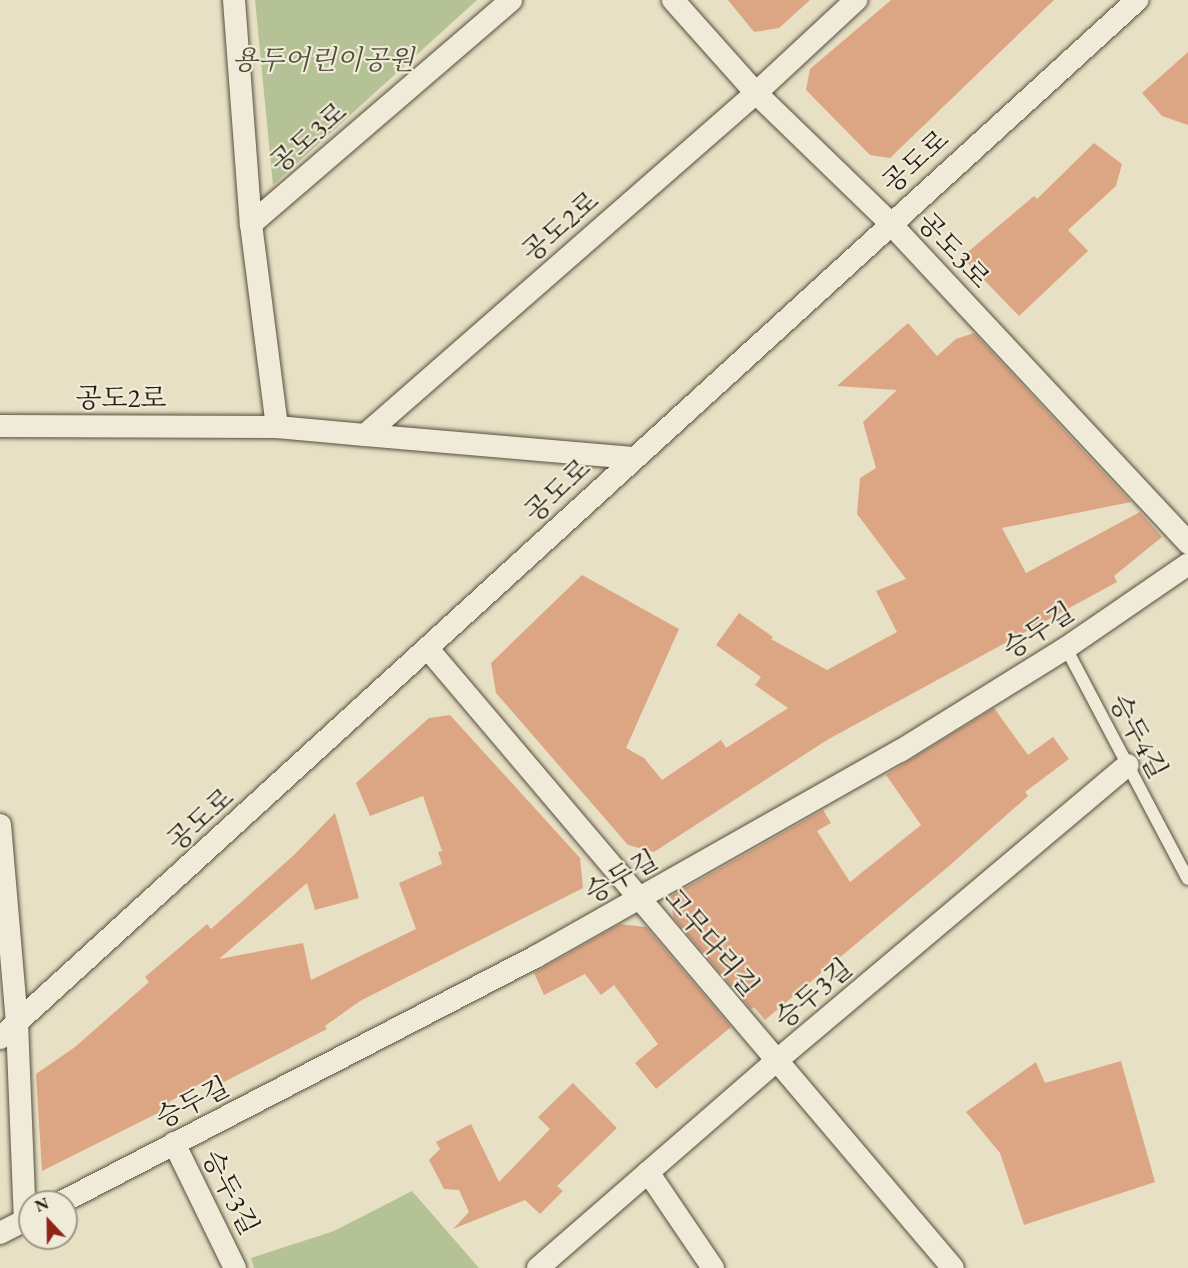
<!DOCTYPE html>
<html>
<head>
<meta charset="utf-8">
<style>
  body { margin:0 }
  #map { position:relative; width:1188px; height:1268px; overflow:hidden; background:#e8e0c4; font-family:"EB Garamond","Noto Serif KR",serif }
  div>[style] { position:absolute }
  .green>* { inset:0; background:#b5c295 }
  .building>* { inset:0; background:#dca685 }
  .roads { filter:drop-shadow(0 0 2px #564e3e) drop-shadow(0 0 2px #564e3e) }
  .service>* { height:12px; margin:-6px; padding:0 6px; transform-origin:6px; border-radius:6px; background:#f0ebd9 }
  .minor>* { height:22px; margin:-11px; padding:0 11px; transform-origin:11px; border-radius:11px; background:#f0ebd9 }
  span { translate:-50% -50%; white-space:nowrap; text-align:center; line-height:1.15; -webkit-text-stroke:4.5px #f0ebd9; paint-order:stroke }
  .park-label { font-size:27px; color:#514f39; font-style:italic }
  .street-label { font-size:27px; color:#261d12 }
  .north { position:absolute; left:18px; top:1190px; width:60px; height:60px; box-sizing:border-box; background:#f0ebd9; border:2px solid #9f9989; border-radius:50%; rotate:338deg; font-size:16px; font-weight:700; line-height:24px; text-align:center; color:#261d12 }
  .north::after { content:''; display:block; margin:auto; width:21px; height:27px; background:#8f2418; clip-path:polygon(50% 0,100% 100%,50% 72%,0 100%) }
</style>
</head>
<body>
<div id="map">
  <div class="green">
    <i style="clip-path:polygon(255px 0,477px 0,273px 185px)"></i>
    <i style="clip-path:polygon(412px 1191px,479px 1268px,254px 1268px,251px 1258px,334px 1231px)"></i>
  </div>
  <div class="building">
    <i style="clip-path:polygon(728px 0,810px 0,779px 28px,754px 32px)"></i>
    <i style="clip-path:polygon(891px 0,1054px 0,890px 158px,870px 155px,806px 90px,810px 69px)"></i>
    <i style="clip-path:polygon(1188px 52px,1188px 125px,1162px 116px,1142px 93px)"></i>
    <i style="clip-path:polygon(1094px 143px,1122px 164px,1116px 186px,1068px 230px,1088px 251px,1019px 316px,962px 257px,1034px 196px,1037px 199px)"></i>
    <i style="clip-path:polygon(908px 323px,937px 356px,956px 339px,974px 333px,1131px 502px,1002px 528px,1026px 573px,1140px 512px,1162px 537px,1114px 576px,1117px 582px,827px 740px,654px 852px,628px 845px,496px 693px,491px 663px,582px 575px,679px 629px,626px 748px,644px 758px,662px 780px,721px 740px,726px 748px,788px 708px,755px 685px,761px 677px,716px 645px,739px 613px,773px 637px,771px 639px,827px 670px,897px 632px,876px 591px,906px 579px,857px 514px,860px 478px,876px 468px,863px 422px,897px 390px,837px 386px)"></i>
    <i style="clip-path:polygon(994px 708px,1028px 755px,1053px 737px,1069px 759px,1025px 792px,1028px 796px,949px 866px,765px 1020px,754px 1007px,751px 1009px,673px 917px,671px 896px,823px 810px,831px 823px,817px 831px,850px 882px,921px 825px,886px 775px)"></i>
    <i style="clip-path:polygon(450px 715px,580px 858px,583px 888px,360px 1001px,325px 1026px,327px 1029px,222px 1083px,218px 1073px,169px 1102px,172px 1106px,42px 1171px,36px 1074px,75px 1047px,149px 982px,145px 977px,207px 924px,211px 929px,294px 855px,335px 813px,359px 898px,315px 910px,307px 883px,219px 959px,303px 943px,311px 980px,416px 929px,399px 883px,442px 864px,438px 852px,442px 851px,423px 796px,370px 816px,356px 783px,429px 718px)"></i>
    <i style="clip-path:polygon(620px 924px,646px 927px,731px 1027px,656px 1089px,635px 1063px,658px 1044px,614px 985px,601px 995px,585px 974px,544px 995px,534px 973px)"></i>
    <i style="clip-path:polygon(1121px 1061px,1155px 1182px,1024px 1225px,1000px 1153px,966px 1112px,1036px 1062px,1045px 1083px)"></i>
    <i style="clip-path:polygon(573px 1083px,617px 1128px,557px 1186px,563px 1191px,540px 1214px,525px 1200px,453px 1229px,469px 1212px,459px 1190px,444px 1189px,429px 1160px,440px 1149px,436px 1142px,471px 1124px,499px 1182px,550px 1129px,538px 1117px)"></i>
  </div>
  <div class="roads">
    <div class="service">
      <i style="left:1066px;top:648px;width:261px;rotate:62.2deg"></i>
    </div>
    <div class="minor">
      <i style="left:234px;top:0;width:225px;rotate:85.7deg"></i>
      <i style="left:251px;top:224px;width:205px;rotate:82.7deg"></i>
      <i style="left:673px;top:0;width:125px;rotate:48.3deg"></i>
      <i style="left:756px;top:93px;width:185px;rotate:44.1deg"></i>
      <i style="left:889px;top:222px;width:439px;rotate:47deg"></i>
      <i style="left:251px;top:224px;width:343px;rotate:-40.7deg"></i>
      <i style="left:0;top:426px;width:277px;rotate:0.2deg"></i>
      <i style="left:277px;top:427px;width:88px;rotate:5.2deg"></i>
      <i style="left:365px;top:435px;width:519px;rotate:-41.18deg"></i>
      <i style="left:756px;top:93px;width:137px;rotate:-42.9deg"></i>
      <i style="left:365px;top:435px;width:269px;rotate:4.9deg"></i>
      <i style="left:429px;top:650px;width:810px;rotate:49.71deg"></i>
      <i style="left:0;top:825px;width:199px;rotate:85.1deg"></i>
      <i style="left:17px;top:1023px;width:198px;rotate:87.7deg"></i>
      <i style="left:0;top:1038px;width:1540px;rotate:-42.39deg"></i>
      <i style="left:174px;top:1143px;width:139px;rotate:64deg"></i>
      <i style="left:648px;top:1172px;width:116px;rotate:55.9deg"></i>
      <i style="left:62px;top:1202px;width:535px;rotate:-27.38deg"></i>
      <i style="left:537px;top:956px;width:417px;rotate:-29.5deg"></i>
      <i style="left:900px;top:751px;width:195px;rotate:-31.8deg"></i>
      <i style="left:1066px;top:648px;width:148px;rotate:-34.5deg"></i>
      <i style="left:0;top:1233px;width:34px;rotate:-27deg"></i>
      <i style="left:538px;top:1268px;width:314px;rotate:-41deg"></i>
      <i style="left:775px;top:1062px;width:461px;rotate:-40.1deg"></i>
    </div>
  </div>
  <div class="park-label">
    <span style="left:323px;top:60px">용두어린이공원</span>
  </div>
  <div class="street-label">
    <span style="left:308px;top:137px;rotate:-41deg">공도3로</span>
    <span style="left:915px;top:161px;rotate:-42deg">공도로</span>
    <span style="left:560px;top:226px;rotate:-41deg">공도2로</span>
    <span style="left:954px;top:250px;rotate:47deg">공도3로</span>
    <span style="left:121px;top:398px">공도2로</span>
    <span style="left:557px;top:490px;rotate:-43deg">공도로</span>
    <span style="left:1038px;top:630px;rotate:-33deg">승두길</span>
    <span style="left:1139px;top:736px;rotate:62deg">승두4길</span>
    <span style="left:200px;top:819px;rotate:-42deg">공도로</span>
    <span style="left:621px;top:876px;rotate:-29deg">승두길</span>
    <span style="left:712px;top:942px;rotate:50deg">고무다리길</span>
    <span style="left:813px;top:993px;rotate:-40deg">승두3길</span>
    <span style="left:192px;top:1102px;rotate:-27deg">승두길</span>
    <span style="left:231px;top:1192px;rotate:63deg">승두3길</span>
  </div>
  <div class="north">N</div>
</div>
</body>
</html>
